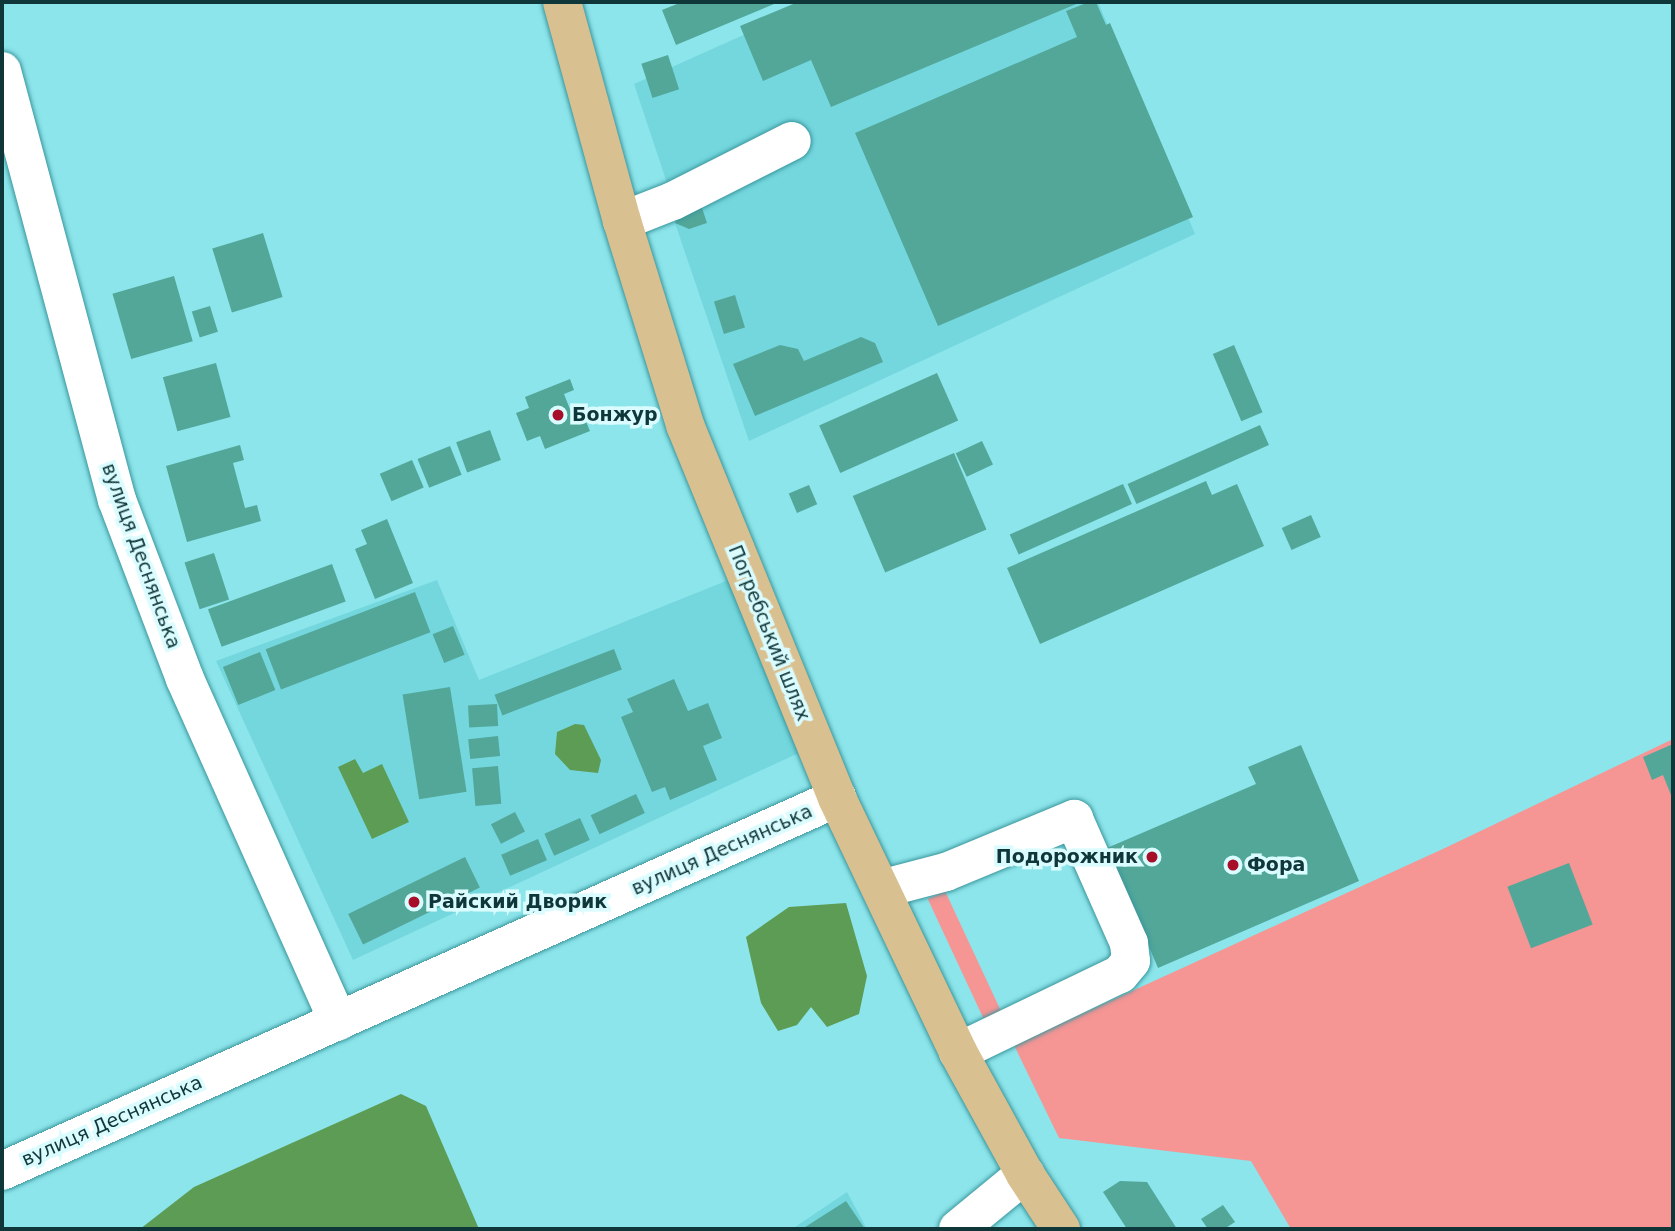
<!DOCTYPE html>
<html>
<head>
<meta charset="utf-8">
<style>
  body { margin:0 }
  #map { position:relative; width:1675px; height:1231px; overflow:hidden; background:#8ce5eb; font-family:"DejaVu Sans",sans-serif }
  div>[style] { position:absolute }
  .built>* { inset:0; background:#74d7de }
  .green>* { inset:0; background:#f59594; transform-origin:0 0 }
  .water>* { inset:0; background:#5d9c54 }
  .building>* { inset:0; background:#52a799; transform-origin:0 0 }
  .roads { filter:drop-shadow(0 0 2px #3a969c) drop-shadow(0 0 2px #3a969c) }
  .minor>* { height:38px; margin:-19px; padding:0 19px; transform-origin:19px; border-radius:19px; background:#fff }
  .major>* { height:38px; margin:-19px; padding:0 19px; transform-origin:19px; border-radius:19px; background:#d9c091 }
  .dots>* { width:19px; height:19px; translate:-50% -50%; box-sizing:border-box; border:4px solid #dafcfe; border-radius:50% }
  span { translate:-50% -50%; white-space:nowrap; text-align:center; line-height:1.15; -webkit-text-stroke:7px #dafcfe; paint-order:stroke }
  .poi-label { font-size:19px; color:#0f3639; font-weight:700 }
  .left { translate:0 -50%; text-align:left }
  .right { translate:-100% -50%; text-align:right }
  .street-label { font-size:19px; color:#0f3639 }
  .frame { position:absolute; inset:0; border:4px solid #0f3639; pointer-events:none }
</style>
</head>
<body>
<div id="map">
  <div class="built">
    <i style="clip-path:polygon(817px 2px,1098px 2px,1195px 234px,749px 441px,675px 223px,673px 201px,634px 84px)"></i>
    <i style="clip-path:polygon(731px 579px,803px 751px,353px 960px,216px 661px,437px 580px,479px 680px)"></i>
    <i style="clip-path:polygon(847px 1192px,867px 1229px,792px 1229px)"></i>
  </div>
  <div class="green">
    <i style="clip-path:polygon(1673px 739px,1673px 1229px,1291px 1229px,1251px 1161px,1059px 1138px,1014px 1045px,1445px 848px)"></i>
    <i style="left:945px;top:891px;width:134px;height:19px;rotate:65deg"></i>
  </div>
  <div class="water">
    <i style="clip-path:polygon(575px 724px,584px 725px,601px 760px,598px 773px,570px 770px,555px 754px,557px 732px)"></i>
    <i style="clip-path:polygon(355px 759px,363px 773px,382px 764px,409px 822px,372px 839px,338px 767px)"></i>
    <i style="clip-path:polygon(846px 903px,867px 976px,859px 1014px,827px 1027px,811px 1007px,797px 1025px,778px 1031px,761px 1003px,746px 937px,789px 907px)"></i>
    <i style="clip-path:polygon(401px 1094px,426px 1106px,479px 1229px,140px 1229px,194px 1187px)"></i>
  </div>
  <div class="building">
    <i style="clip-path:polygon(682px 2px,779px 2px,676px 45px,662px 10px)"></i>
    <i style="clip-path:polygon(798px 2px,1081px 2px,831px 107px,811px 60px,763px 81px,740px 26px)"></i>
    <i style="clip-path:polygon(1089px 2px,1096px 2px,1106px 25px,1110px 23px,1193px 217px,938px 326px,855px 133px,1077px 37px,1066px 11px)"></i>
    <i style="left:668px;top:55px;width:36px;height:28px;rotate:72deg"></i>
    <i style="clip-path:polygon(696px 190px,707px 223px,689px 229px,675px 223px)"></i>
    <i style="left:263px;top:233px;width:67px;height:53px;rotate:73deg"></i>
    <i style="left:174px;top:276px;width:68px;height:64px;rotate:74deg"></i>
    <i style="left:735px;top:295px;width:34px;height:22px;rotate:73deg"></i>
    <i style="left:210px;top:306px;width:27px;height:19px;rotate:73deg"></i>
    <i style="clip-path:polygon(861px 337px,875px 343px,883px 362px,755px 416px,733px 364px,780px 345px,798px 349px,804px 361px)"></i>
    <i style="left:1234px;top:345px;width:73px;height:23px;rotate:67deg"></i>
    <i style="left:216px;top:363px;width:56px;height:55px;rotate:75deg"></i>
    <i style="left:937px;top:373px;width:52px;height:129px;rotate:66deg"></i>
    <i style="clip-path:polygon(570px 379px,574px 390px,564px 394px,575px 422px,585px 419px,590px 431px,545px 449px,540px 436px,527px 441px,516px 413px,529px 408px,525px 397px)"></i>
    <i style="left:1260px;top:425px;width:22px;height:145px;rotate:66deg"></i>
    <i style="left:490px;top:430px;width:32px;height:36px;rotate:70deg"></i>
    <i style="left:982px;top:441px;width:26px;height:29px;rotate:65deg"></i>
    <i style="clip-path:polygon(240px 445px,244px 460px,233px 463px,245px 508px,257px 505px,261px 521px,187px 542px,166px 466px)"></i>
    <i style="left:450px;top:446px;width:31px;height:35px;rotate:68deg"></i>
    <i style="left:954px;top:453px;width:83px;height:110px;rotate:67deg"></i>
    <i style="left:412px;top:460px;width:30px;height:35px;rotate:67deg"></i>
    <i style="clip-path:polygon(1206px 481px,1212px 495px,1237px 484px,1264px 546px,1040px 644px,1007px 568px)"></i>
    <i style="left:1123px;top:484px;width:22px;height:124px;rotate:66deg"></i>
    <i style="left:809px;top:485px;width:21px;height:22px;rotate:67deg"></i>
    <i style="left:1311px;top:515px;width:24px;height:32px;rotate:66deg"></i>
    <i style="clip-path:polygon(387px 519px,413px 583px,375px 599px,355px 549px,367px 544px,361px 530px)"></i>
    <i style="left:214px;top:553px;width:49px;height:31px;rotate:72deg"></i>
    <i style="left:332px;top:564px;width:40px;height:132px;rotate:70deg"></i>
    <i style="left:415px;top:592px;width:43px;height:160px;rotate:69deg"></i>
    <i style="left:453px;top:626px;width:31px;height:22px;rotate:68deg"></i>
    <i style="left:614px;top:649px;width:22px;height:128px;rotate:69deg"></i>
    <i style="left:260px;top:652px;width:41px;height:40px;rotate:68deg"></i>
    <i style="clip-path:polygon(674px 679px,688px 711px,708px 703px,722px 738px,703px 746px,717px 780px,670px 800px,665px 787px,652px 792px,621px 717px,633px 712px,627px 699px)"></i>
    <i style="left:450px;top:687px;width:106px;height:48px;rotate:81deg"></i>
    <i style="left:497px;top:704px;width:22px;height:29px;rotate:87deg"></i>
    <i style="left:498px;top:736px;width:20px;height:30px;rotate:84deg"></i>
    <i style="clip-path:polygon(1673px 744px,1673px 800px,1663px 775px,1652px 780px,1643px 757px)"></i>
    <i style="clip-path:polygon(1301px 745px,1359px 881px,1158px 968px,1107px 848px,1256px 784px,1248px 767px)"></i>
    <i style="left:498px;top:766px;width:38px;height:26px;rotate:85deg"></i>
    <i style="left:636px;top:794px;width:21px;height:50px;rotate:65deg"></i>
    <i style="left:515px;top:812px;width:22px;height:27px;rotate:63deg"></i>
    <i style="left:580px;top:818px;width:24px;height:39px;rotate:66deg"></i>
    <i style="left:538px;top:839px;width:23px;height:40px;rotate:67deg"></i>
    <i style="left:465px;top:857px;width:34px;height:130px;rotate:64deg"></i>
    <i style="left:1569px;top:863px;width:66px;height:66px;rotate:69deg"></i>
    <i style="clip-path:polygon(1120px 1181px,1147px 1182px,1177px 1229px,1127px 1229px,1103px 1192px)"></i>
    <i style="clip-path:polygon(846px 1201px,865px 1229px,802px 1229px)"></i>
    <i style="clip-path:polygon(1223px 1205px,1235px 1222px,1224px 1229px,1208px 1229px,1201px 1219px)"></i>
  </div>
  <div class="roads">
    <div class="minor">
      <i style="left:2px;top:71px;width:444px;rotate:75deg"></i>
      <i style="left:117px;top:500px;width:191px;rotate:69.2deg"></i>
      <i style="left:185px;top:679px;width:375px;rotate:65.9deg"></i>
      <i style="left:622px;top:221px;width:55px;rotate:-21.4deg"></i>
      <i style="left:673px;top:201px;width:133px;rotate:-26.8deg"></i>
      <i style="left:881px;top:889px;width:67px;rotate:-14.7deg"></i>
      <i style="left:946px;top:872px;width:139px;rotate:-22.5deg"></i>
      <i style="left:1074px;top:819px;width:136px;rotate:66.1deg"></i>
      <i style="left:1129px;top:943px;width:18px;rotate:84deg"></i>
      <i style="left:1131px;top:961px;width:17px;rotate:130deg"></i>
      <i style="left:1120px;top:974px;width:180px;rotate:154.3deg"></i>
      <i style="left:2px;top:1171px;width:915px;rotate:-24.07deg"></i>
      <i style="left:958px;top:1229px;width:87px;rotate:-39.4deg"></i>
    </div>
    <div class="major">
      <i style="left:562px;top:2px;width:227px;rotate:74.7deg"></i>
      <i style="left:622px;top:221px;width:214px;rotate:72.8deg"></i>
      <i style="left:685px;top:425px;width:403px;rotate:67.8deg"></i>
      <i style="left:837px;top:798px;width:281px;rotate:64.5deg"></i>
      <i style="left:958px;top:1052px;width:139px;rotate:61.2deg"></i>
      <i style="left:1025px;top:1174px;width:66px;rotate:56.8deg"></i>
    </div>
  </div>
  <div class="dots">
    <i style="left:558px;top:415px;background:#a70f29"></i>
    <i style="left:1152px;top:857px;background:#a70f29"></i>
    <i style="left:1233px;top:865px;background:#a70f29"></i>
    <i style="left:414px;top:902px;background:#a70f29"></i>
  </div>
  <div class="poi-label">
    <span class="left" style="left:572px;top:415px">Бонжур</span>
    <span class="right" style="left:1138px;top:857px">Подорожник</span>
    <span class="left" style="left:1247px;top:865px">Фора</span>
    <span class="left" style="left:428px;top:902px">Райский Дворик</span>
  </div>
  <div class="street-label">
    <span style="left:141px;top:556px;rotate:70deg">вулиця Деснянська</span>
    <span style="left:769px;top:633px;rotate:68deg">Погребський шлях</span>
    <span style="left:722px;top:850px;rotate:-24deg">вулиця Деснянська</span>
    <span style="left:112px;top:1121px;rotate:-24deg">вулиця Деснянська</span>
  </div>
  <div class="frame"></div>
</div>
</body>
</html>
